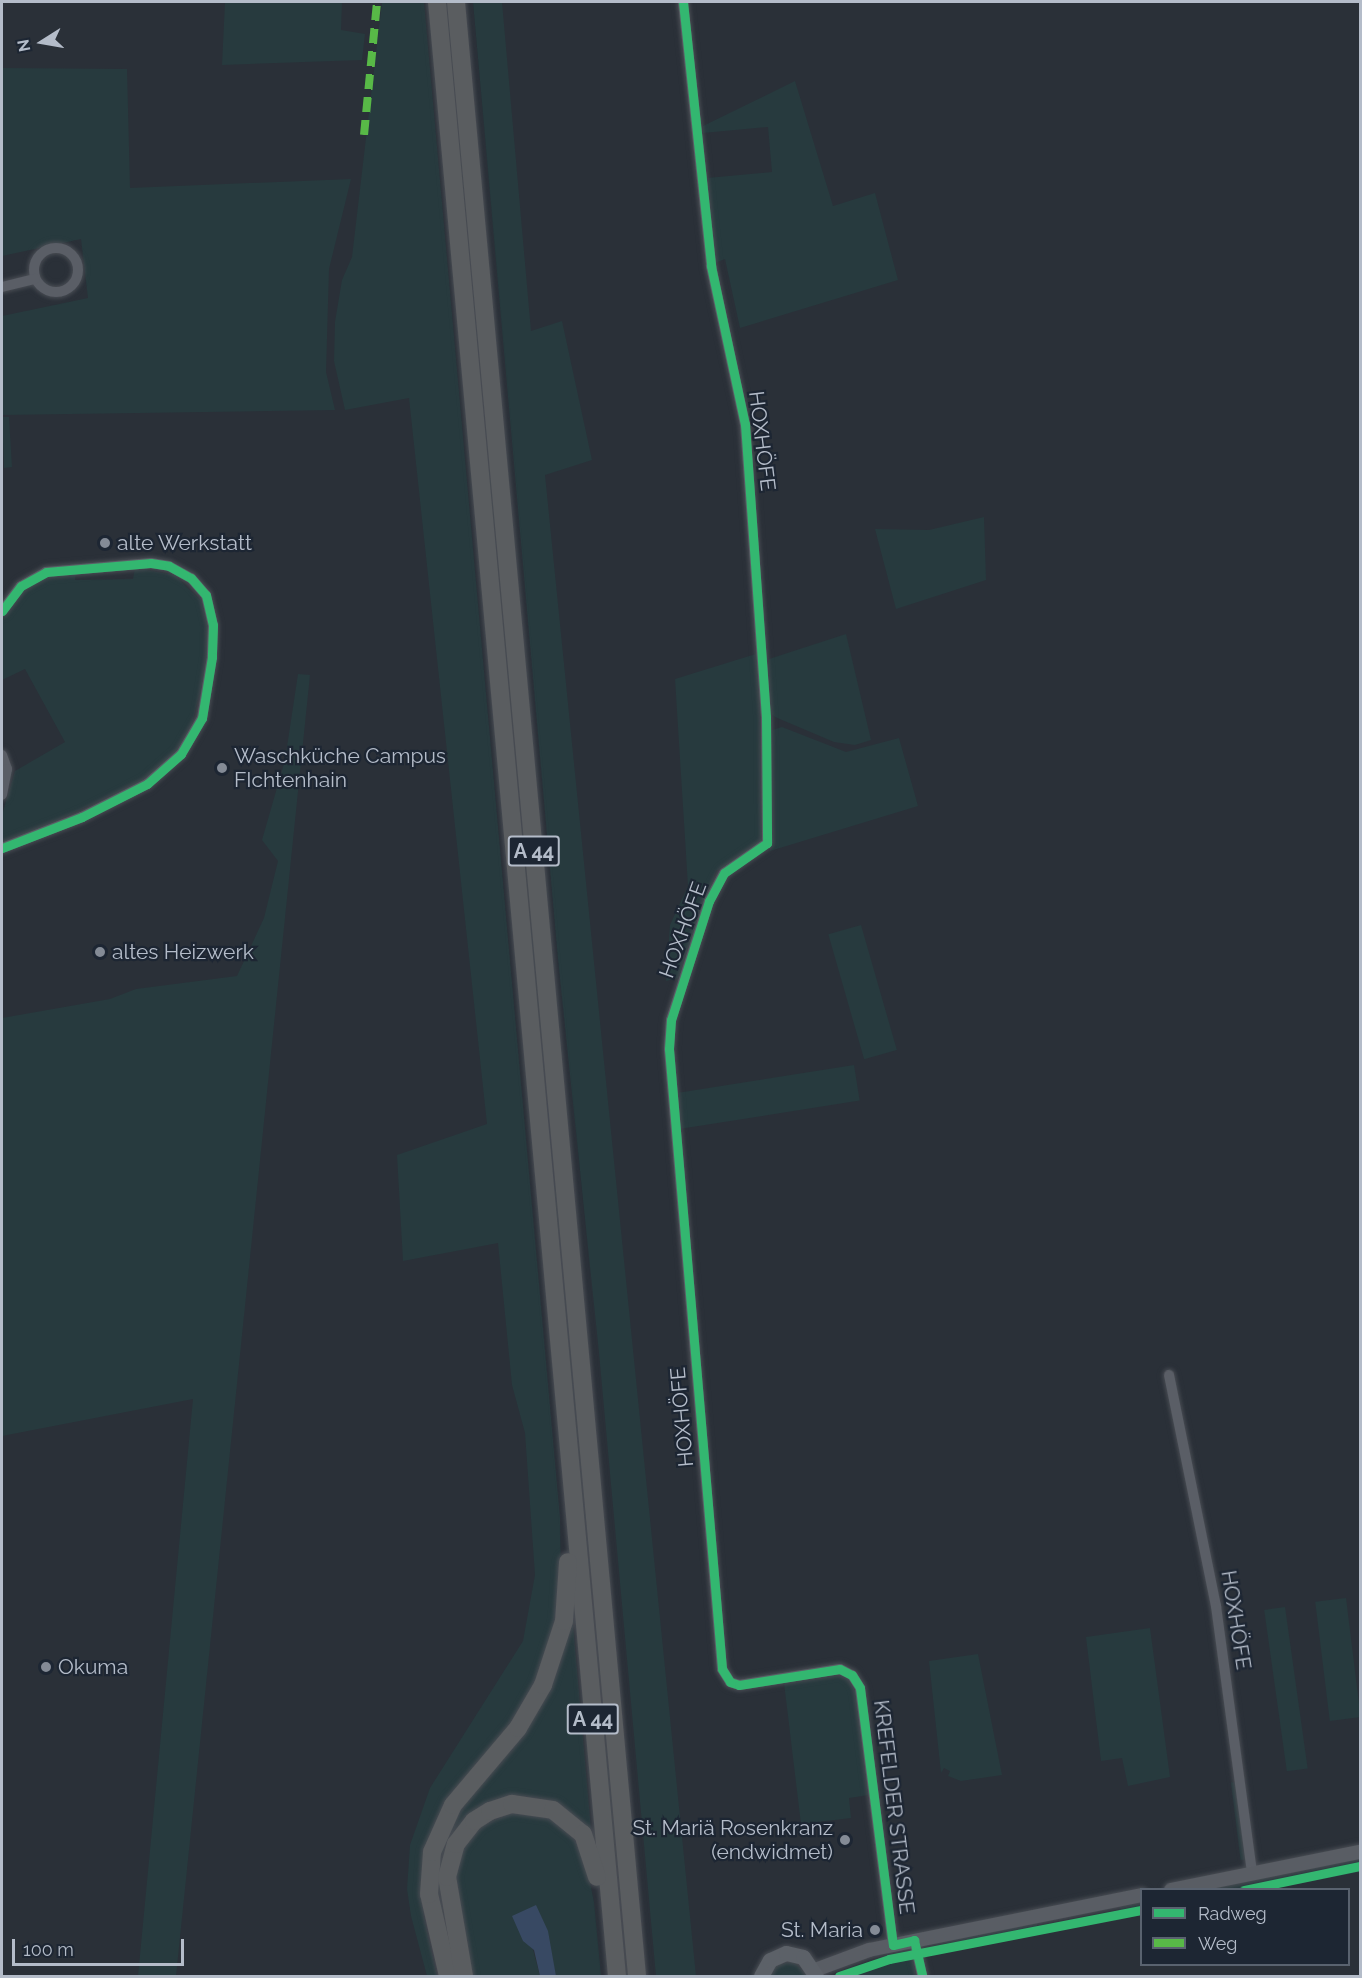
<!DOCTYPE html>
<html>
<head>
<meta charset="utf-8">
<style>
  body { margin:0 }
  #map { position:relative; width:1362px; height:1978px; overflow:hidden; background:#2a3038; font-family:Raleway,sans-serif }
  div>[style] { position:absolute }
  .green>* { inset:0; background:#273a3e; transform-origin:0 0 }
  .water>* { inset:0; background:#384963 }
  .roads { filter:drop-shadow(0 0 2px #484c53) drop-shadow(0 0 2px #484c53) }
  .minor>* { height:10px; margin:-5px; padding:0 5px; transform-origin:5px; border-radius:5px; background:#5a5e66 }
  .minor>.ring { margin:-5px; padding:0; box-sizing:content-box; background:none; border:10px solid #5a5e66; border-radius:50% }
  .secondary>* { height:14px; margin:-7px; padding:0 7px; transform-origin:7px; border-radius:7px; background:#595d64 }
  .primary>* { height:15px; margin:-7.5px; padding:0 7.5px; transform-origin:7.5px; border-radius:7.5px; background:#5c6168 }
  .motorway>* { height:18px; margin:-9px; padding:0 9px; transform-origin:9px; border-radius:9px; background:#5a5d60 }
  .quiet>* { height:8px; margin-top:-4px; transform-origin:0; background:repeating-linear-gradient(90deg,#58b947 0 15px,transparent 0 23px) }
  .cycleway>* { height:9px; margin:-4.5px; padding:0 4.5px; transform-origin:4.5px; border-radius:4.5px; background:#33b770 }
  .dots>* { width:16px; height:16px; translate:-50% -50%; box-sizing:border-box; border:3px solid #1d2633; border-radius:50% }
  span { translate:-50% -50%; white-space:nowrap; text-align:center; line-height:1.15; -webkit-text-stroke:4.5px #1d2633; paint-order:stroke }
  .shield-label span { padding:2px 4px; background:#1d2633; border:2px solid; border-radius:4px; -webkit-text-stroke-width:0 }
  .shield-label { font-size:20px; color:#b4bcc9; font-weight:700 }
  .street-label { font-size:21px; color:#b4bcc9 }
  .poi-label { font-size:21px; color:#b4bcc9 }
  .left { translate:0 -50%; text-align:left }
  .right { translate:-100% -50%; text-align:right }
  .frame { position:absolute; inset:0; border:3px solid #b4bcc9; pointer-events:none }
  .legend { position:absolute; left:1140px; top:1888px; width:210px; height:78px; box-sizing:border-box; background:#1d2633; border:2px solid #59626f; margin:0; padding:8px 10px; list-style:none; font-size:18px; color:#b4bcc9 }
  .legend li { display:flex; align-items:center; gap:12px; height:30px }
  .legend b { width:30px; border:2px solid #59626f }
  .north { position:absolute; left:12px; top:12px; width:60px; height:60px; -webkit-text-stroke:4px #1d2633; paint-order:stroke; rotate:259deg; font-size:16px; font-weight:700; line-height:24px; text-align:center; color:#b4bcc9 }
  .north::after { content:''; display:block; margin:auto; width:21px; height:27px; background:#b4bcc9; clip-path:polygon(50% 0,100% 100%,50% 72%,0 100%) }
  .scale { position:absolute; left:12px; top:1939px; width:172px; height:27px; box-sizing:border-box; border:3px solid #b4bcc9; border-top:0; padding-left:8px; font-size:18px; line-height:21px; white-space:nowrap; color:#b4bcc9; -webkit-text-stroke:4px #1d2633; paint-order:stroke }
</style>
</head>
<body>
<div id="map">
  <div class="green">
    <i style="clip-path:polygon(225px 2px,342px 2px,341px 30px,365px 34px,362px 60px,222px 65px)"></i>
    <i style="clip-path:polygon(382px 2px,424px 2px,560px 1518px,561px 1583px,554px 1632px,541px 1673px,525px 1703px,425px 1851px,421px 1881px,424px 1917px,437px 1976px,427px 1976px,411px 1916px,407px 1889px,410px 1845px,430px 1788px,523px 1641px,535px 1575px,525px 1433px,512px 1385px,498px 1243px,403px 1261px,397px 1155px,487px 1124px,409px 398px,345px 410px,334px 361px,335px 322px,342px 280px,352px 257px)"></i>
    <i style="clip-path:polygon(473px 2px,502px 2px,531px 331px,562px 321px,592px 460px,545px 475px,696px 1976px,656px 1976px,599px 1353px,558px 959px)"></i>
    <i style="clip-path:polygon(2px 68px,127px 69px,130px 188px,351px 179px,329px 269px,326px 372px,335px 410px,2px 415px,2px 316px,88px 298px,81px 239px,2px 256px)"></i>
    <i style="clip-path:polygon(795px 81px,833px 206px,875px 193px,898px 280px,740px 328px,725px 259px,715px 263px,707px 178px,772px 172px,768px 127px,703px 133px,703px 126px)"></i>
    <i style="clip-path:polygon(2px 417px,9px 417px,12px 467px,4px 468px)"></i>
    <i style="clip-path:polygon(984px 517px,986px 580px,896px 609px,875px 529px,929px 530px)"></i>
    <i style="clip-path:polygon(135px 568px,174px 575px,200px 600px,208px 623px,208px 658px,191px 728px,176px 752px,142px 781px,2px 846px,2px 815px,15px 771px,65px 742px,25px 669px,2px 680px,2px 621px,17px 597px,38px 579px,76px 571px,75px 580px,133px 579px)"></i>
    <i style="clip-path:polygon(846px 634px,871px 740px,855px 745px,834px 742px,775px 717px,768px 710px,769px 659px)"></i>
    <i style="clip-path:polygon(759px 653px,761px 845px,716px 871px,678px 978px,666px 981px,670px 925px,688px 886px,675px 679px)"></i>
    <i style="clip-path:polygon(298px 674px,310px 675px,176px 1976px,138px 1976px,193px 1399px,2px 1436px,2px 1018px,110px 999px,136px 989px,237px 976px,264px 918px,278px 861px,262px 840px,285px 760px)"></i>
    <i style="clip-path:polygon(782px 727px,846px 752px,899px 738px,918px 806px,770px 851px,769px 731px)"></i>
    <i style="left:861px;top:925px;width:130px;height:34px;rotate:74deg"></i>
    <i style="left:854px;top:1065px;width:36px;height:181px;rotate:81deg"></i>
    <i style="left:1346px;top:1598px;width:120px;height:31px;rotate:83deg"></i>
    <i style="left:1285px;top:1607px;width:163px;height:21px;rotate:82deg"></i>
    <i style="clip-path:polygon(572px 1613px,592px 1841px,520px 1799px,452px 1844px,455px 1976px,438px 1891px,443px 1844px,462px 1803px,520px 1732px)"></i>
    <i style="clip-path:polygon(1150px 1628px,1170px 1777px,1128px 1786px,1122px 1758px,1101px 1761px,1086px 1637px)"></i>
    <i style="clip-path:polygon(978px 1654px,1002px 1775px,961px 1781px,948px 1776px,950px 1771px,944px 1768px,941px 1773px,929px 1661px)"></i>
    <i style="clip-path:polygon(841px 1675px,850px 1679px,857px 1693px,869px 1795px,849px 1798px,851px 1818px,801px 1824px,784px 1683px)"></i>
    <i style="left:1236px;top:1782px;width:78px;height:5px;rotate:83deg"></i>
    <i style="clip-path:polygon(514px 1812px,538px 1812px,556px 1821px,583px 1849px,594px 1902px,601px 1976px,556px 1976px,548px 1943px,532px 1946px,540px 1976px,472px 1976px,454px 1876px,464px 1843px,480px 1826px)"></i>
    <i style="clip-path:polygon(1360px 1858px,1360px 1872px,1271px 1889px,1205px 1890px)"></i>
    <i style="clip-path:polygon(1141px 1902px,1141px 1915px,1115px 1921px,1120px 1907px)"></i>
    <i style="left:1037px;top:1923px;width:12px;height:106px;rotate:85deg"></i>
    <i style="clip-path:polygon(905px 1950px,913px 1960px,916px 1976px,833px 1976px)"></i>
    <i style="clip-path:polygon(792px 1961px,809px 1976px,770px 1976px,776px 1966px)"></i>
  </div>
  <div class="water">
    <i style="clip-path:polygon(536px 1905px,548px 1931px,556px 1976px,540px 1976px,534px 1950px,523px 1941px,512px 1916px)"></i>
  </div>
  <div class="roads">
    <div class="minor">
      <i style="left:683px;top:2px;width:265px;rotate:83.9deg"></i>
      <i style="left:711px;top:266px;width:162px;rotate:77.9deg"></i>
      <i style="left:745px;top:424px;width:294px;rotate:85.9deg"></i>
      <i style="left:766px;top:717px;width:126px;rotate:89.5deg"></i>
      <i style="left:767px;top:843px;width:52px;rotate:145.1deg"></i>
      <i style="left:724px;top:873px;width:32px;rotate:118deg"></i>
      <i style="left:709px;top:901px;width:125px;rotate:107.7deg"></i>
      <i style="left:671px;top:1020px;width:29px;rotate:94deg"></i>
      <i style="left:669px;top:1049px;width:622px;rotate:85.11deg"></i>
      <i style="left:722px;top:1669px;width:15px;rotate:58deg"></i>
      <i style="left:730px;top:1682px;width:9px;rotate:18deg"></i>
      <i style="left:739px;top:1685px;width:102px;rotate:-9deg"></i>
      <i style="left:840px;top:1669px;width:13px;rotate:27deg"></i>
      <i style="left:852px;top:1675px;width:15px;rotate:58deg"></i>
      <i style="left:860px;top:1688px;width:259px;rotate:82.7deg"></i>
      <i class="ring" style="left:34px;top:248px;width:34px;height:34px"></i>
      <i style="left:2px;top:287px;width:34px;rotate:-14deg"></i>
      <i style="left:2px;top:611px;width:31px;rotate:-53deg"></i>
      <i style="left:21px;top:586px;width:29px;rotate:-29deg"></i>
      <i style="left:46px;top:572px;width:105px;rotate:-4.9deg"></i>
      <i style="left:151px;top:563px;width:18px;rotate:9deg"></i>
      <i style="left:169px;top:566px;width:25px;rotate:29deg"></i>
      <i style="left:191px;top:578px;width:23px;rotate:49deg"></i>
      <i style="left:206px;top:595px;width:31px;rotate:77deg"></i>
      <i style="left:213px;top:625px;width:32px;rotate:92deg"></i>
      <i style="left:212px;top:657px;width:62px;rotate:99.3deg"></i>
      <i style="left:202px;top:718px;width:42px;rotate:120.3deg"></i>
      <i style="left:181px;top:754px;width:45px;rotate:138.6deg"></i>
      <i style="left:147px;top:784px;width:73px;rotate:153.1deg"></i>
      <i style="left:82px;top:817px;width:86px;rotate:158.8deg"></i>
      <i style="left:2px;top:755px;width:15px;rotate:70deg"></i>
      <i style="left:7px;top:769px;width:26px;rotate:101deg"></i>
      <i style="left:1169px;top:1375px;width:236px;rotate:78.5deg"></i>
      <i style="left:1216px;top:1606px;width:269px;rotate:82.3deg"></i>
      <i style="left:914px;top:1940px;width:37px;rotate:77deg"></i>
    </div>
    <div class="secondary">
      <i style="left:1171px;top:1890px;width:193px;rotate:-11.4deg"></i>
      <i style="left:815px;top:1970px;width:58px;rotate:-20.3deg"></i>
      <i style="left:869px;top:1950px;width:278px;rotate:-11.4deg"></i>
    </div>
    <div class="primary">
      <i style="left:761px;top:1976px;width:18px;rotate:-61deg"></i>
      <i style="left:770px;top:1960px;width:17px;rotate:-24deg"></i>
      <i style="left:786px;top:1953px;width:17px;rotate:13deg"></i>
      <i style="left:803px;top:1957px;width:23px;rotate:56deg"></i>
    </div>
    <div class="motorway">
      <i style="left:437px;top:2px;width:1982px;rotate:84.79deg"></i>
      <i style="left:456px;top:2px;width:1982px;rotate:84.76deg"></i>
      <i style="left:448px;top:1976px;width:84px;rotate:-103deg"></i>
      <i style="left:429px;top:1894px;width:42px;rotate:-85.9deg"></i>
      <i style="left:432px;top:1852px;width:51px;rotate:-65.9deg"></i>
      <i style="left:453px;top:1805px;width:101px;rotate:-49.8deg"></i>
      <i style="left:518px;top:1728px;width:50px;rotate:-59.8deg"></i>
      <i style="left:543px;top:1685px;width:67px;rotate:-71.8deg"></i>
      <i style="left:564px;top:1621px;width:59px;rotate:-86.1deg"></i>
      <i style="left:464px;top:1976px;width:100px;rotate:-99.7deg"></i>
      <i style="left:447px;top:1877px;width:34px;rotate:-75deg"></i>
      <i style="left:456px;top:1844px;width:29px;rotate:-52deg"></i>
      <i style="left:474px;top:1821px;width:19px;rotate:-32deg"></i>
      <i style="left:490px;top:1811px;width:23px;rotate:-18deg"></i>
      <i style="left:512px;top:1804px;width:41px;rotate:8.3deg"></i>
      <i style="left:553px;top:1810px;width:38px;rotate:39deg"></i>
      <i style="left:583px;top:1834px;width:45px;rotate:72deg"></i>
    </div>
  </div>
  <div class="quiet">
    <i style="left:364px;top:135px;width:134px;rotate:-84.4deg"></i>
  </div>
  <div class="cycleway">
    <i style="left:683px;top:2px;width:265px;rotate:83.9deg"></i>
    <i style="left:711px;top:266px;width:162px;rotate:77.9deg"></i>
    <i style="left:745px;top:424px;width:294px;rotate:85.9deg"></i>
    <i style="left:766px;top:717px;width:126px;rotate:89.5deg"></i>
    <i style="left:767px;top:843px;width:52px;rotate:145.1deg"></i>
    <i style="left:724px;top:873px;width:32px;rotate:118deg"></i>
    <i style="left:709px;top:901px;width:125px;rotate:107.7deg"></i>
    <i style="left:671px;top:1020px;width:29px;rotate:94deg"></i>
    <i style="left:669px;top:1049px;width:622px;rotate:85.11deg"></i>
    <i style="left:722px;top:1669px;width:15px;rotate:58deg"></i>
    <i style="left:730px;top:1682px;width:9px;rotate:18deg"></i>
    <i style="left:739px;top:1685px;width:102px;rotate:-9deg"></i>
    <i style="left:840px;top:1669px;width:13px;rotate:27deg"></i>
    <i style="left:852px;top:1675px;width:15px;rotate:58deg"></i>
    <i style="left:860px;top:1688px;width:259px;rotate:82.7deg"></i>
    <i style="left:893px;top:1945px;width:22px;rotate:-13deg"></i>
    <i style="left:914px;top:1940px;width:37px;rotate:77deg"></i>
    <i style="left:2px;top:611px;width:31px;rotate:-53deg"></i>
    <i style="left:21px;top:586px;width:29px;rotate:-29deg"></i>
    <i style="left:46px;top:572px;width:105px;rotate:-4.9deg"></i>
    <i style="left:151px;top:563px;width:18px;rotate:9deg"></i>
    <i style="left:169px;top:566px;width:25px;rotate:29deg"></i>
    <i style="left:191px;top:578px;width:23px;rotate:49deg"></i>
    <i style="left:206px;top:595px;width:31px;rotate:77deg"></i>
    <i style="left:213px;top:625px;width:32px;rotate:92deg"></i>
    <i style="left:212px;top:657px;width:62px;rotate:99.3deg"></i>
    <i style="left:202px;top:718px;width:42px;rotate:120.3deg"></i>
    <i style="left:181px;top:754px;width:45px;rotate:138.6deg"></i>
    <i style="left:147px;top:784px;width:73px;rotate:153.1deg"></i>
    <i style="left:82px;top:817px;width:86px;rotate:158.8deg"></i>
    <i style="left:1244px;top:1890px;width:118px;rotate:-11.7deg"></i>
    <i style="left:839px;top:1976px;width:53px;rotate:-18.8deg"></i>
    <i style="left:889px;top:1959px;width:258px;rotate:-11deg"></i>
  </div>
  <div class="dots">
    <i style="left:105px;top:543px;background:#848b96"></i>
    <i style="left:222px;top:768px;background:#848b96"></i>
    <i style="left:100px;top:952px;background:#848b96"></i>
    <i style="left:46px;top:1667px;background:#848b96"></i>
    <i style="left:845px;top:1840px;background:#848b96"></i>
    <i style="left:875px;top:1930px;background:#848b96"></i>
  </div>
  <div class="shield-label">
    <span style="left:534px;top:851px">A 44</span>
    <span style="left:593px;top:1719px">A 44</span>
  </div>
  <div class="street-label">
    <span style="left:762px;top:441px;rotate:83deg">HOXHÖFE</span>
    <span style="left:683px;top:930px;rotate:-70deg">HOXHÖFE</span>
    <span style="left:682px;top:1417px;rotate:-95deg">HOXHÖFE</span>
    <span style="left:1236px;top:1620px;rotate:81deg">HOXHÖFE</span>
    <span style="left:894px;top:1807px;rotate:83deg">KREFELDER STRASSE</span>
  </div>
  <div class="poi-label">
    <span class="left" style="left:117px;top:543px">alte Werkstatt</span>
    <span class="left" style="left:234px;top:768px">Waschküche Campus<br>FIchtenhain</span>
    <span class="left" style="left:112px;top:952px">altes Heizwerk</span>
    <span class="left" style="left:58px;top:1667px">Okuma</span>
    <span class="right" style="left:833px;top:1840px">St. Mariä Rosenkranz<br>(endwidmet)</span>
    <span class="right" style="left:863px;top:1930px">St. Maria</span>
  </div>
  <div class="frame"></div>
  <ul class="legend">
  <li><b style="height:8px;background:#33b770"></b>Radweg</li>
  <li><b style="height:8px;background:#58b947"></b>Weg</li>
  </ul>
  <div class="north">N</div>
  <div class="scale">100 m</div>
</div>
</body>
</html>
